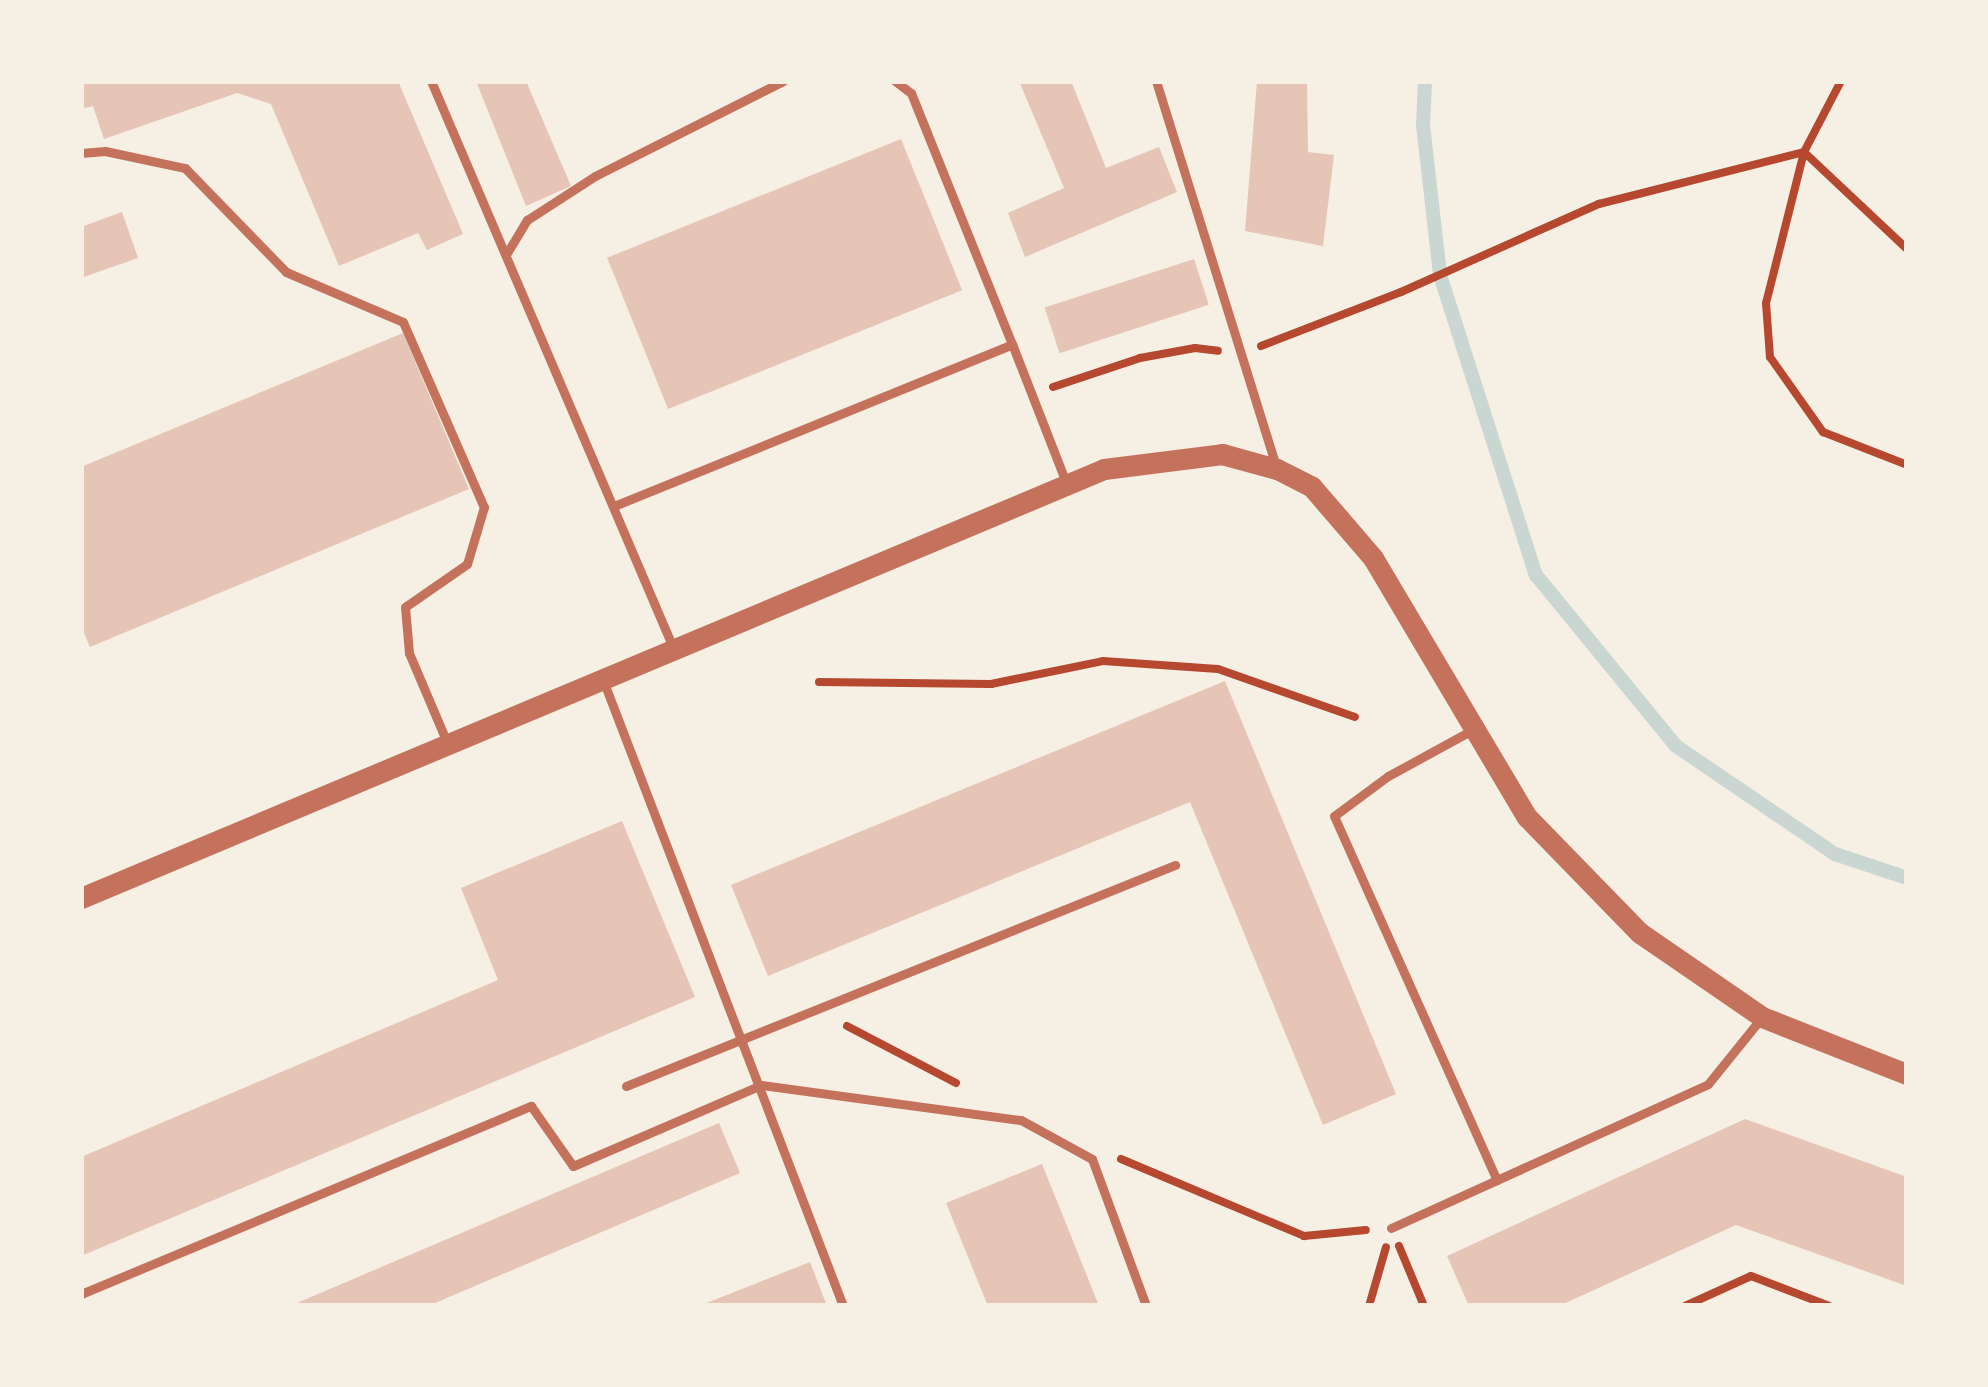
<!DOCTYPE html>
<html>
<head>
<meta charset="utf-8">
<style>
  body { margin:0 }
  #map { position:relative; width:1988px; height:1387px; overflow:hidden; background:#f6efe4; font-family:"Work Sans",sans-serif }
  div>[style] { position:absolute }
  .stream>* { height:14px; margin:-7px; padding:0 7px; transform-origin:7px; border-radius:7px; background:#c9d6d2 }
  .building>* { inset:0; background:#e6c5b7; transform-origin:0 0 }
  .path>* { height:8px; margin:-4px; padding:0 4px; transform-origin:4px; border-radius:4px; background:#b5482f }
  .service>* { height:9px; margin:-4.5px; padding:0 4.5px; transform-origin:4.5px; border-radius:4.5px; background:#c5725c }
  .tertiary>* { height:21px; margin:-10.5px; padding:0 10.5px; transform-origin:10.5px; border-radius:10.5px; background:#c5725c }
  span { translate:-50% -50%; white-space:nowrap; text-align:center; line-height:1.15; -webkit-text-stroke:12px #f6efe4; paint-order:stroke }
  .frame { position:absolute; inset:0; border:84px solid #f6efe4; pointer-events:none }
</style>
</head>
<body>
<div id="map">
  <div class="stream">
    <i style="left:1425px;top:81px;width:44px;rotate:92.6deg"></i>
    <i style="left:1423px;top:125px;width:151px;rotate:83.5deg"></i>
    <i style="left:1440px;top:275px;width:315px;rotate:72.3deg"></i>
    <i style="left:1536px;top:575px;width:221px;rotate:50.7deg"></i>
    <i style="left:1676px;top:746px;width:192px;rotate:34.2deg"></i>
    <i style="left:1835px;top:854px;width:76px;rotate:18.4deg"></i>
  </div>
  <div class="building">
    <i style="clip-path:polygon(81px 81px,398px 81px,463px 234px,427px 250px,418px 233px,339px 266px,271px 104px,237px 93px,104px 139px,93px 106px,81px 109px)"></i>
    <i style="clip-path:polygon(476px 81px,526px 81px,571px 186px,526px 206px)"></i>
    <i style="clip-path:polygon(1019px 81px,1071px 81px,1106px 168px,1159px 147px,1177px 192px,1025px 257px,1008px 213px,1064px 188px)"></i>
    <i style="clip-path:polygon(1257px 81px,1307px 81px,1308px 152px,1334px 155px,1323px 246px,1245px 231px)"></i>
    <i style="left:901px;top:139px;width:163px;height:317px;rotate:68deg"></i>
    <i style="clip-path:polygon(122px 212px,138px 258px,81px 278px,81px 227px)"></i>
    <i style="left:1194px;top:259px;width:48px;height:157px;rotate:72deg"></i>
    <i style="clip-path:polygon(403px 333px,469px 489px,90px 647px,81px 626px,81px 467px)"></i>
    <i style="clip-path:polygon(1225px 681px,1396px 1094px,1323px 1125px,1190px 802px,768px 976px,731px 885px)"></i>
    <i style="clip-path:polygon(622px 821px,695px 997px,81px 1256px,81px 1157px,498px 980px,461px 888px)"></i>
    <i style="clip-path:polygon(1745px 1119px,1907px 1177px,1907px 1286px,1736px 1225px,1559px 1306px,1469px 1306px,1447px 1256px)"></i>
    <i style="clip-path:polygon(719px 1123px,740px 1173px,428px 1306px,290px 1306px)"></i>
    <i style="clip-path:polygon(1042px 1164px,1061px 1211px,1099px 1306px,988px 1306px,946px 1203px)"></i>
    <i style="clip-path:polygon(810px 1262px,827px 1306px,699px 1306px)"></i>
  </div>
  <div class="path">
    <i style="left:1907px;top:249px;width:141px;rotate:-136.7deg"></i>
    <i style="left:1804px;top:152px;width:156px;rotate:104.1deg"></i>
    <i style="left:1766px;top:303px;width:54px;rotate:85.8deg"></i>
    <i style="left:1770px;top:357px;width:92px;rotate:54.8deg"></i>
    <i style="left:1823px;top:432px;width:90px;rotate:21.4deg"></i>
    <i style="left:1261px;top:346px;width:150px;rotate:-21.1deg"></i>
    <i style="left:1401px;top:292px;width:217px;rotate:-24deg"></i>
    <i style="left:1599px;top:204px;width:211px;rotate:-14.2deg"></i>
    <i style="left:1804px;top:152px;width:80px;rotate:-62.5deg"></i>
    <i style="left:1053px;top:387px;width:92px;rotate:-18.4deg"></i>
    <i style="left:1140px;top:358px;width:56px;rotate:-10.3deg"></i>
    <i style="left:1195px;top:348px;width:23px;rotate:7deg"></i>
    <i style="left:819px;top:682px;width:172px;rotate:0.7deg"></i>
    <i style="left:991px;top:684px;width:114px;rotate:-11.6deg"></i>
    <i style="left:1103px;top:661px;width:115px;rotate:4deg"></i>
    <i style="left:1218px;top:669px;width:145px;rotate:19.3deg"></i>
    <i style="left:847px;top:1026px;width:123px;rotate:27.6deg"></i>
    <i style="left:1121px;top:1159px;width:199px;rotate:22.8deg"></i>
    <i style="left:1304px;top:1236px;width:62px;rotate:-5.5deg"></i>
    <i style="left:1399px;top:1246px;width:65px;rotate:67.4deg"></i>
    <i style="left:1369px;top:1306px;width:61px;rotate:-73.9deg"></i>
    <i style="left:1685px;top:1306px;width:72px;rotate:-24.4deg"></i>
    <i style="left:1751px;top:1276px;width:84px;rotate:21deg"></i>
  </div>
  <div class="service">
    <i style="left:431px;top:81px;width:619px;rotate:66.87deg"></i>
    <i style="left:895px;top:81px;width:20px;rotate:37deg"></i>
    <i style="left:911px;top:93px;width:271px;rotate:68.1deg"></i>
    <i style="left:1156px;top:81px;width:401px;rotate:72.7deg"></i>
    <i style="left:81px;top:153px;width:24px;rotate:-5deg"></i>
    <i style="left:105px;top:151px;width:82px;rotate:12deg"></i>
    <i style="left:185px;top:168px;width:145px;rotate:45.8deg"></i>
    <i style="left:286px;top:272px;width:127px;rotate:23.1deg"></i>
    <i style="left:403px;top:322px;width:202px;rotate:66.4deg"></i>
    <i style="left:484px;top:507px;width:59px;rotate:106.6deg"></i>
    <i style="left:467px;top:564px;width:75px;rotate:145.3deg"></i>
    <i style="left:405px;top:607px;width:46px;rotate:85deg"></i>
    <i style="left:409px;top:653px;width:100px;rotate:67deg"></i>
    <i style="left:507px;top:253px;width:39px;rotate:-59deg"></i>
    <i style="left:527px;top:220px;width:81px;rotate:-32.9deg"></i>
    <i style="left:595px;top:176px;width:211px;rotate:-26.8deg"></i>
    <i style="left:614px;top:506px;width:430px;rotate:-22.1deg"></i>
    <i style="left:1012px;top:344px;width:151px;rotate:68.7deg"></i>
    <i style="left:603px;top:680px;width:670px;rotate:69.02deg"></i>
    <i style="left:1474px;top:729px;width:98px;rotate:151.3deg"></i>
    <i style="left:1388px;top:776px;width:67px;rotate:143.5deg"></i>
    <i style="left:1334px;top:816px;width:399px;rotate:65.9deg"></i>
    <i style="left:626px;top:1086px;width:592px;rotate:-21.93deg"></i>
    <i style="left:1391px;top:1228px;width:348px;rotate:-24.4deg"></i>
    <i style="left:1708px;top:1084px;width:86px;rotate:-51.1deg"></i>
    <i style="left:81px;top:1294px;width:488px;rotate:-22.7deg"></i>
    <i style="left:531px;top:1106px;width:73px;rotate:55deg"></i>
    <i style="left:573px;top:1166px;width:205px;rotate:-23.3deg"></i>
    <i style="left:761px;top:1085px;width:262px;rotate:7.7deg"></i>
    <i style="left:1021px;top:1120px;width:81px;rotate:28.8deg"></i>
    <i style="left:1092px;top:1159px;width:157px;rotate:69.8deg"></i>
  </div>
  <div class="tertiary">
    <i style="left:81px;top:898px;width:1109px;rotate:-22.75deg"></i>
    <i style="left:1104px;top:469px;width:119px;rotate:-7.2deg"></i>
    <i style="left:1222px;top:454px;width:57px;rotate:15.3deg"></i>
    <i style="left:1277px;top:469px;width:39px;rotate:27deg"></i>
    <i style="left:1312px;top:487px;width:94px;rotate:49.3deg"></i>
    <i style="left:1373px;top:558px;width:301px;rotate:59.3deg"></i>
    <i style="left:1527px;top:817px;width:162px;rotate:45.8deg"></i>
    <i style="left:1640px;top:933px;width:148px;rotate:34.5deg"></i>
    <i style="left:1762px;top:1017px;width:156px;rotate:21.5deg"></i>
  </div>
  <div class="frame"></div>
</div>
</body>
</html>
